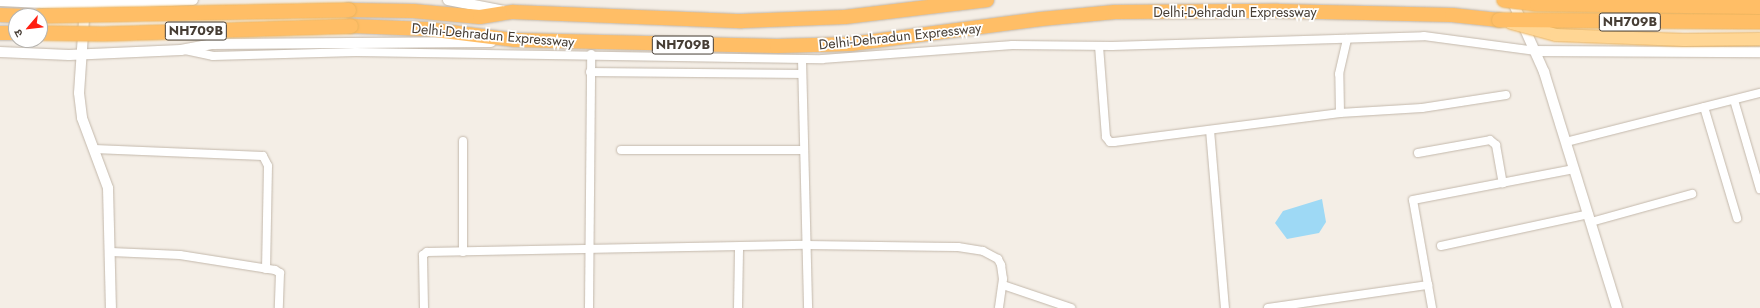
<!DOCTYPE html>
<html>
<head>
<meta charset="utf-8">
<style>
  body { margin:0 }
  #map { position:relative; width:1760px; height:308px; overflow:hidden; background:#f4eee6; font-family:Jost,"Noto Sans Devanagari",sans-serif }
  div>[style] { position:absolute }
  .water>* { inset:0; background:#9ed9f5 }
  .roads { filter:drop-shadow(0 0 1px #c3b8ab) drop-shadow(0 0 1px #c3b8ab) }
  .minor>* { height:8px; margin:-4px; padding:0 4px; transform-origin:4px; border-radius:4px; background:#fff }
  .tertiary>* { height:10px; margin:-5px; padding:0 5px; transform-origin:5px; border-radius:5px; background:#fff }
  .motorway>* { height:14px; margin:-7px; padding:0 7px; transform-origin:7px; border-radius:7px; background:#ffbe66 }
  .bridges { filter:drop-shadow(0 0 1px #ebb35d) drop-shadow(0 0 1px #ebb35d) }
  .primary-bridge>* { height:12px; margin:-6px; padding:0 6px; transform-origin:6px; border-radius:6px; background:#ffd694 }
  .motorway-bridge>* { height:14px; margin:-7px; padding:0 7px; transform-origin:7px; border-radius:7px; background:#ffbe66 }
  span { translate:-50% -50%; white-space:nowrap; text-align:center; line-height:1.15; -webkit-text-stroke:3.5px #fff; paint-order:stroke }
  .shield-label span { padding:1px 3px; background:#fff; border:1px solid; border-radius:3px; -webkit-text-stroke-width:0 }
  .shield-label { font-size:13px; color:#473e35; font-weight:700 }
  .street-label { font-size:14px; color:#473e35 }
  .north { position:absolute; left:8px; top:8px; width:40px; height:40px; box-sizing:border-box; background:#fff; border:1px solid #b5b2ae; border-radius:50%; rotate:242deg; font-size:11px; font-weight:700; line-height:16px; text-align:center; color:#473e35 }
  .north::after { content:''; display:block; margin:auto; width:14px; height:18px; background:#ff1f12; clip-path:polygon(50% 0,100% 100%,50% 72%,0 100%) }
</style>
</head>
<body>
<div id="map">
  <div class="water">
    <i style="clip-path:polygon(1322px 199px,1326px 222px,1319px 233px,1287px 239px,1275px 223px,1283px 211px)"></i>
  </div>
  <div class="roads">
    <div class="minor">
      <i style="left:1099px;top:46px;width:91px;rotate:85.6deg"></i>
      <i style="left:1106px;top:137px;width:6px;rotate:51deg"></i>
      <i style="left:1110px;top:142px;width:4px"></i>
      <i style="left:1114px;top:142px;width:228px;rotate:-7.3deg"></i>
      <i style="left:1340px;top:113px;width:39px;rotate:-91deg"></i>
      <i style="left:1339px;top:74px;width:36px;rotate:-77deg"></i>
      <i style="left:185px;top:50px;width:29px;rotate:12deg"></i>
      <i style="left:213px;top:56px;width:143px;rotate:-1.6deg"></i>
      <i style="left:356px;top:52px;width:466px;rotate:0.9deg"></i>
      <i style="left:822px;top:59px;width:191px;rotate:-4.2deg"></i>
      <i style="left:1012px;top:45px;width:100px;rotate:0.6deg"></i>
      <i style="left:1112px;top:46px;width:312px;rotate:-1.8deg"></i>
      <i style="left:1424px;top:36px;width:113px;rotate:7.6deg"></i>
      <i style="left:802px;top:59px;width:249px;rotate:88.6deg"></i>
      <i style="left:590px;top:72px;width:212px;rotate:0.5deg"></i>
      <i style="left:1734px;top:100px;width:93px;rotate:73.7deg"></i>
      <i style="left:1704px;top:107px;width:116px;rotate:73.4deg"></i>
      <i style="left:1340px;top:113px;width:82px;rotate:-3.5deg"></i>
      <i style="left:1422px;top:108px;width:85px;rotate:-8.8deg"></i>
      <i style="left:1210px;top:130px;width:179px;rotate:85.2deg"></i>
      <i style="left:463px;top:141px;width:111px;rotate:90deg"></i>
      <i style="left:1566px;top:142px;width:200px;rotate:-14.2deg"></i>
      <i style="left:94px;top:149px;width:169px;rotate:2.4deg"></i>
      <i style="left:263px;top:156px;width:11px;rotate:63deg"></i>
      <i style="left:268px;top:166px;width:103px;rotate:91.1deg"></i>
      <i style="left:621px;top:150px;width:183px"></i>
      <i style="left:1418px;top:153px;width:73px;rotate:-10.2deg"></i>
      <i style="left:1490px;top:140px;width:8px;rotate:40deg"></i>
      <i style="left:1496px;top:145px;width:39px;rotate:80deg"></i>
      <i style="left:1591px;top:222px;width:105px;rotate:-15.5deg"></i>
      <i style="left:1441px;top:246px;width:151px;rotate:-12.2deg"></i>
      <i style="left:111px;top:252px;width:69px;rotate:2.5deg"></i>
      <i style="left:180px;top:255px;width:96px;rotate:9deg"></i>
      <i style="left:275px;top:270px;width:6px;rotate:31deg"></i>
      <i style="left:280px;top:273px;width:35px;rotate:92deg"></i>
      <i style="left:1003px;top:285px;width:72px;rotate:18.7deg"></i>
      <i style="left:1428px;top:285px;width:23px;rotate:80deg"></i>
      <i style="left:424px;top:308px;width:53px;rotate:-91.1deg"></i>
      <i style="left:423px;top:255px;width:5px;rotate:-37deg"></i>
      <i style="left:427px;top:252px;width:379px;rotate:-1.1deg"></i>
      <i style="left:806px;top:245px;width:152px;rotate:0.8deg"></i>
      <i style="left:958px;top:247px;width:25px;rotate:9deg"></i>
      <i style="left:983px;top:251px;width:17px;rotate:28deg"></i>
      <i style="left:998px;top:259px;width:7px;rotate:63deg"></i>
      <i style="left:1001px;top:265px;width:14px;rotate:82deg"></i>
      <i style="left:1003px;top:279px;width:29px;rotate:98deg"></i>
      <i style="left:589px;top:308px;width:254px;rotate:-89.5deg"></i>
      <i style="left:738px;top:308px;width:60px;rotate:-89deg"></i>
      <i style="left:1268px;top:308px;width:162px;rotate:-8.2deg"></i>
      <i style="left:1428px;top:285px;width:86px;rotate:-100deg"></i>
      <i style="left:1413px;top:200px;width:164px;rotate:-10.9deg"></i>
    </div>
    <div class="tertiary">
      <i style="left:448px;top:0;width:58px;rotate:10.9deg"></i>
      <i style="left:1512px;top:0;width:79px;rotate:66deg"></i>
      <i style="left:1544px;top:72px;width:247px;rotate:72.8deg"></i>
      <i style="left:0;top:1px;width:85px;rotate:2.7deg"></i>
      <i style="left:85px;top:5px;width:108px;rotate:-2.7deg"></i>
      <i style="left:85px;top:5px;width:88px;rotate:93.9deg"></i>
      <i style="left:79px;top:93px;width:25px;rotate:83deg"></i>
      <i style="left:82px;top:118px;width:75px;rotate:69.6deg"></i>
      <i style="left:108px;top:188px;width:120px;rotate:88.6deg"></i>
      <i style="left:1536px;top:51px;width:224px;rotate:0.3deg"></i>
      <i style="left:0;top:52px;width:69px;rotate:2.5deg"></i>
      <i style="left:69px;top:55px;width:112px;rotate:-2.6deg"></i>
      <i style="left:181px;top:50px;width:31px;rotate:-11deg"></i>
      <i style="left:211px;top:44px;width:280px;rotate:-0.4deg"></i>
    </div>
    <div class="motorway">
      <i style="left:349px;top:10px;width:64px;rotate:0.9deg"></i>
      <i style="left:413px;top:11px;width:67px;rotate:5.1deg"></i>
      <i style="left:480px;top:17px;width:33px;rotate:-9deg"></i>
      <i style="left:513px;top:12px;width:229px;rotate:2.3deg"></i>
      <i style="left:742px;top:21px;width:103px;rotate:-2.2deg"></i>
      <i style="left:845px;top:17px;width:143px;rotate:-6.8deg"></i>
      <i style="left:0;top:15px;width:28px;rotate:2deg"></i>
      <i style="left:351px;top:26px;width:76px;rotate:2.3deg"></i>
      <i style="left:427px;top:29px;width:89px;rotate:7.1deg"></i>
      <i style="left:515px;top:40px;width:262px;rotate:1.3deg"></i>
      <i style="left:777px;top:46px;width:74px;rotate:-1.5deg"></i>
      <i style="left:851px;top:44px;width:192px;rotate:-7.5deg"></i>
      <i style="left:1041px;top:19px;width:74px;rotate:-5.4deg"></i>
      <i style="left:1115px;top:12px;width:163px;rotate:-0.4deg"></i>
      <i style="left:1278px;top:11px;width:174px;rotate:1.3deg"></i>
      <i style="left:1452px;top:15px;width:47px;rotate:6.1deg"></i>
      <i style="left:0;top:33px;width:16px"></i>
    </div>
  </div>
  <div class="bridges">
    <div class="primary-bridge">
      <i style="left:1511px;top:23px;width:47px;rotate:14.9deg"></i>
      <i style="left:1556px;top:35px;width:128px;rotate:2.2deg"></i>
      <i style="left:1684px;top:40px;width:76px;rotate:-0.8deg"></i>
    </div>
    <div class="motorway-bridge">
      <i style="left:1504px;top:0;width:33px;rotate:7deg"></i>
      <i style="left:1537px;top:4px;width:223px;rotate:0.8deg"></i>
      <i style="left:40px;top:16px;width:309px;rotate:-1.1deg"></i>
      <i style="left:1499px;top:20px;width:261px;rotate:0.4deg"></i>
      <i style="left:40px;top:33px;width:63px;rotate:0.9deg"></i>
      <i style="left:103px;top:34px;width:248px;rotate:-1.8deg"></i>
    </div>
  </div>
  <div class="shield-label">
    <span style="left:1630px;top:22px">NH709B</span>
    <span style="left:196px;top:31px">NH709B</span>
    <span style="left:683px;top:45px">NH709B</span>
  </div>
  <div class="street-label">
    <span style="left:1235px;top:12px">Delhi-Dehradun Expressway</span>
    <span style="left:493px;top:35px;rotate:5deg">Delhi-Dehradun Expressway</span>
    <span style="left:900px;top:36px;rotate:-6deg">Delhi-Dehradun Expressway</span>
  </div>
  <div class="north">उ</div>
</div>
</body>
</html>
